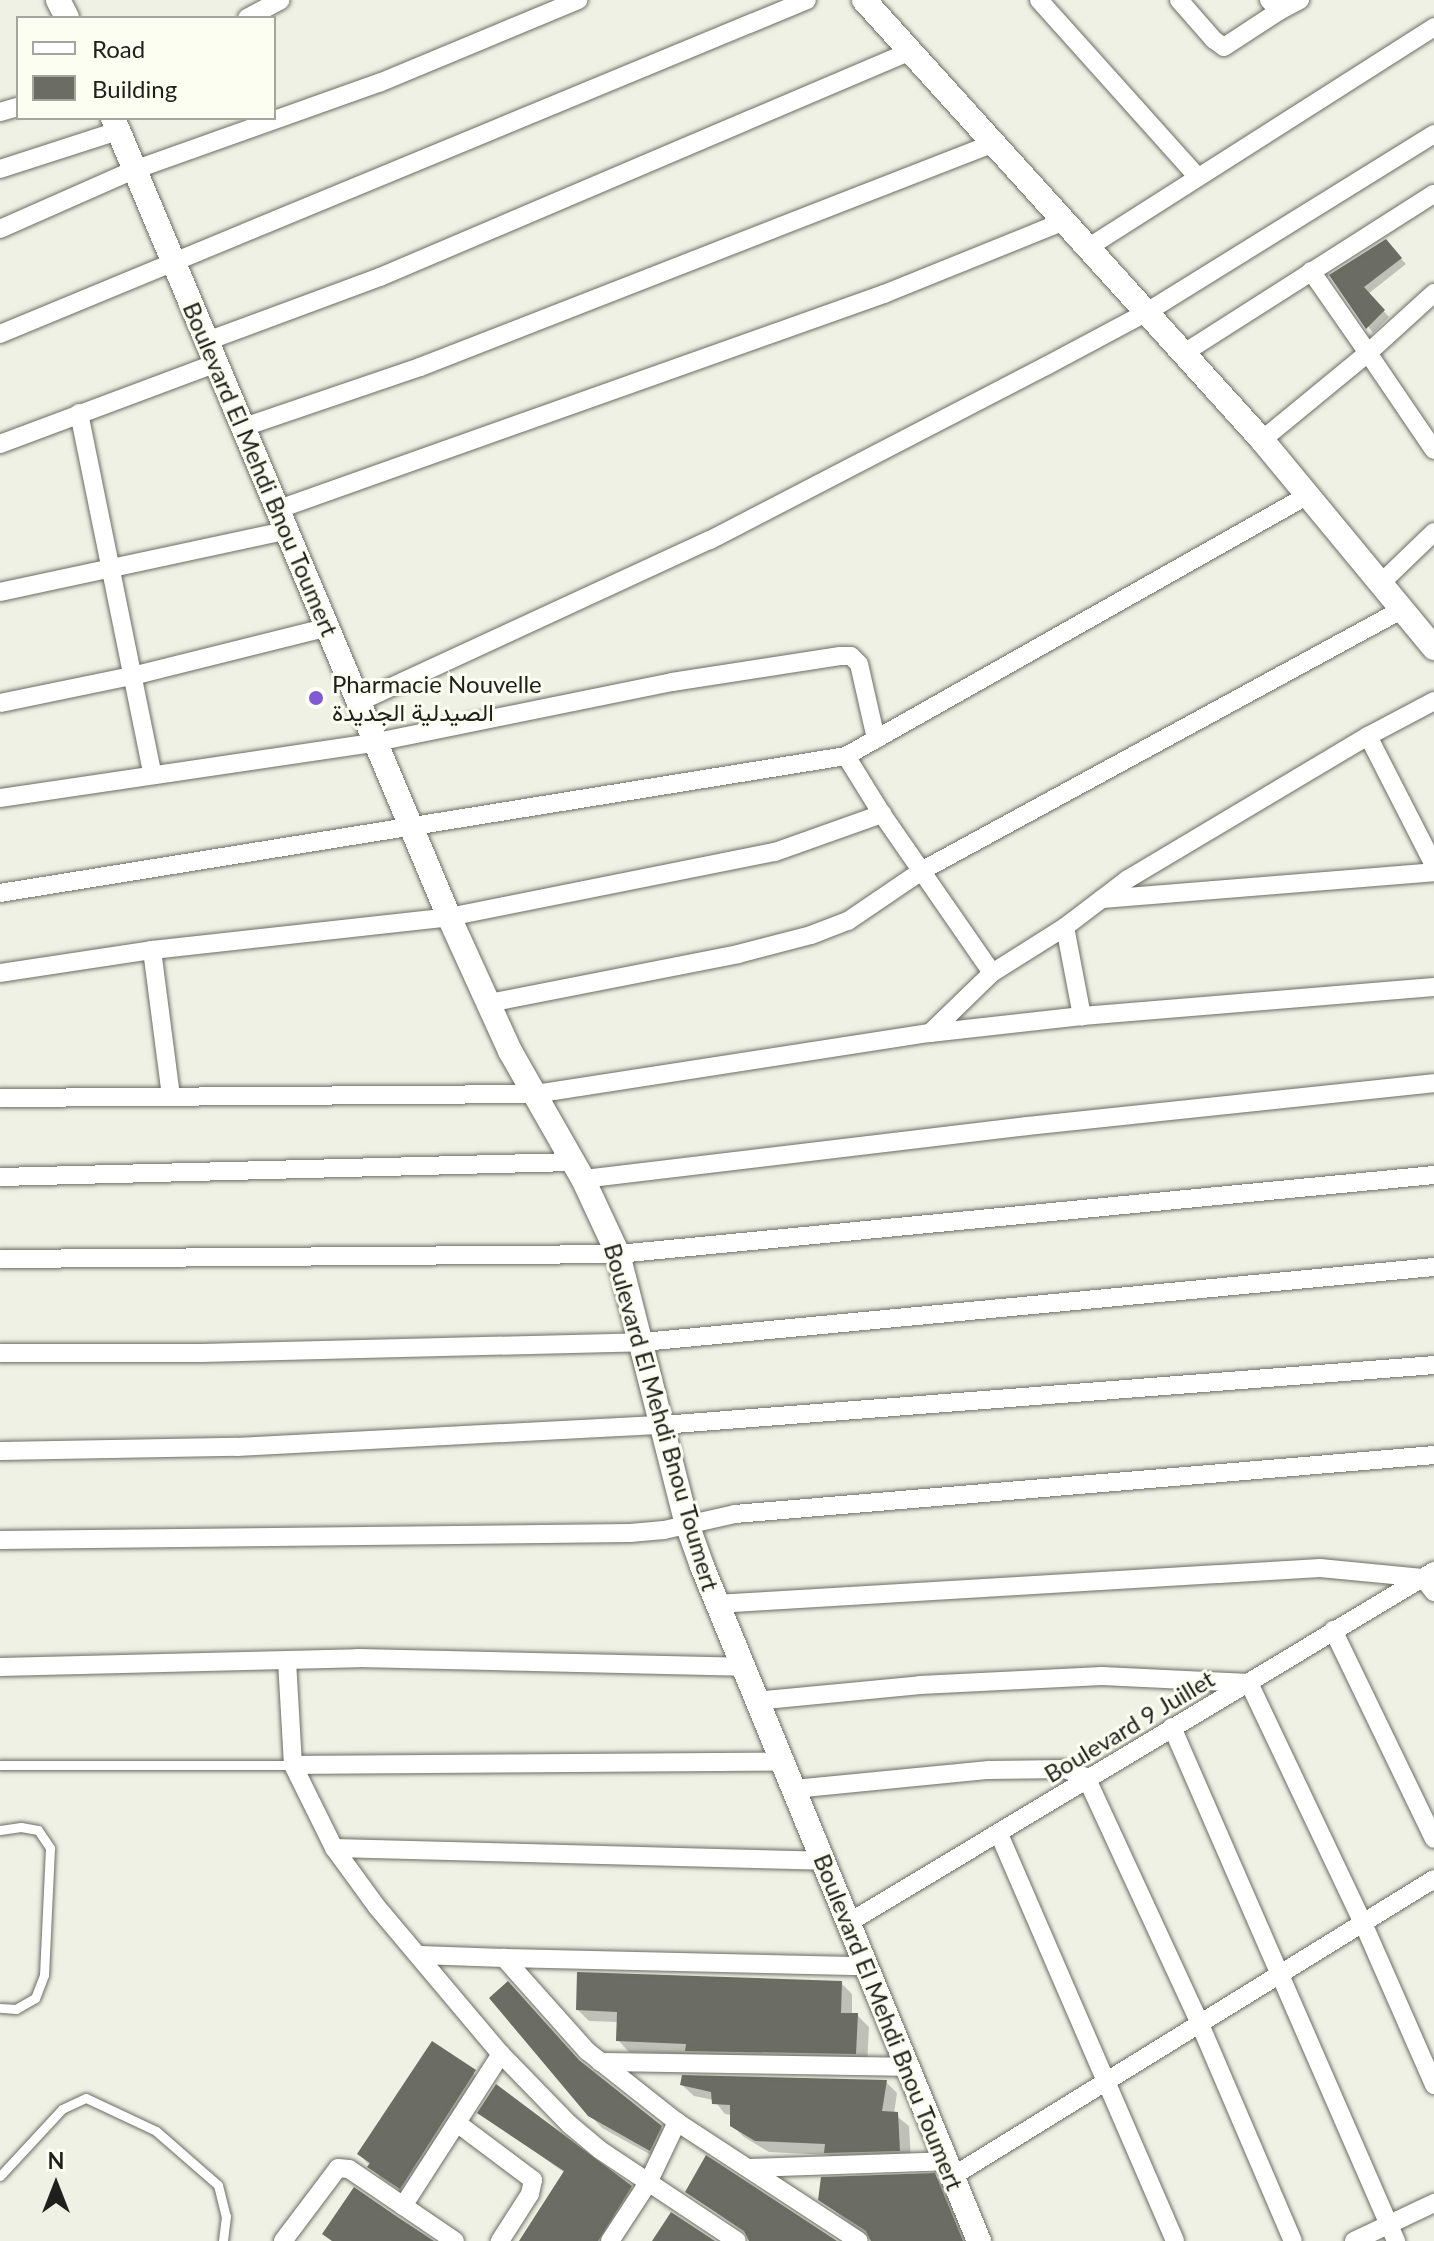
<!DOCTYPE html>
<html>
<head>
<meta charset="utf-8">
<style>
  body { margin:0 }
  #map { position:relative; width:1434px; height:2241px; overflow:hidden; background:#eff1e5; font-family:Lato,Vazirmatn,sans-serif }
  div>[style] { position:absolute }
  .shadow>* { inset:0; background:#0003 }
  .building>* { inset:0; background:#6b6c63 }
  .roads { filter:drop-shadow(0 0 2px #6b6d63) drop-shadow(0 0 2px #6b6d63) }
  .lane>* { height:9px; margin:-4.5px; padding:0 4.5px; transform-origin:4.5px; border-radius:4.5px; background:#fff }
  .street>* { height:18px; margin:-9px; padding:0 9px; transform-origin:9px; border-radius:9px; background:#fff }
  .secondary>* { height:24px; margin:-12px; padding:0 12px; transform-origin:12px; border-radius:12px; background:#fff }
  .dots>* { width:22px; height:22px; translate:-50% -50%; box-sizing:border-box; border:4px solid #fcfef2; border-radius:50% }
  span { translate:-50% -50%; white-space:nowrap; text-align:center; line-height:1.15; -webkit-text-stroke:6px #fcfef2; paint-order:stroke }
  .street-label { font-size:24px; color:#1f1f1b }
  .poi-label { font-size:24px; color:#1f1f1b }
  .left { translate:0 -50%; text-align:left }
  .legend { position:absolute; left:16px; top:16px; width:260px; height:104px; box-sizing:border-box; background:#fcfef2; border:2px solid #a4a59c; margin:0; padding:10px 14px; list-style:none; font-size:24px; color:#1f1f1b }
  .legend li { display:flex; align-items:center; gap:16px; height:40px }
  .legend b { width:40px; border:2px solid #a4a59c }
  .north { position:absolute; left:16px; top:2145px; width:80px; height:80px; -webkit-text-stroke:6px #fcfef2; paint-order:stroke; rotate:0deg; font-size:22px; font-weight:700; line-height:32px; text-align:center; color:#1f1f1b }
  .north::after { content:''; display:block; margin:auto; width:28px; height:36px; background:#1f1f1b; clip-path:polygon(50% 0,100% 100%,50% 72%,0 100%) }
</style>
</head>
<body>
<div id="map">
  <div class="shadow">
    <i style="clip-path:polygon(1385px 242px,1406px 264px,1368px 294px,1389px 317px,1373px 333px,1331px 276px)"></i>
    <i style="clip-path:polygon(841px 1983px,852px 1994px,852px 2015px,857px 2015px,869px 2027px,867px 2065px,699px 2062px,691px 2054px,629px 2052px,618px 2040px,618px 2022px,589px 2021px,578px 2010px)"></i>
    <i style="clip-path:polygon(433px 2044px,486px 2083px,412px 2199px,381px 2178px,359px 2154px)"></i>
    <i style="clip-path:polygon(886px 2082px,897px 2093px,894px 2114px,909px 2126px,911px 2161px,837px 2164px,828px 2155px,769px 2152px,744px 2137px,732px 2125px,732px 2115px,725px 2114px,714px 2100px,694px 2096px,682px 2085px)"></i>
    <i style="clip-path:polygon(480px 2113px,631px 2187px,642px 2199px,614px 2241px,521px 2241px,565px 2173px)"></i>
    <i style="clip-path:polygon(590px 2115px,661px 2127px,672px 2139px,662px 2161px,602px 2128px)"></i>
    <i style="clip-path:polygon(934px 2175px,946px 2187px,968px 2241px,871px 2241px,820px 2199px)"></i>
    <i style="clip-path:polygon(687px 2191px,835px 2241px,750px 2241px,750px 2237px)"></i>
  </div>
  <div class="building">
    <i style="clip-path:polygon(1386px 239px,1402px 258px,1364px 287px,1385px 310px,1366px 329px,1329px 275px)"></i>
    <i style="clip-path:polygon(577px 1972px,842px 1981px,841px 2013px,858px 2013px,856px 2054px,685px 2051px,686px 2044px,616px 2041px,617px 2012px,576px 2010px)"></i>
    <i style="clip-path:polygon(508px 1981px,579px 2060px,662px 2126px,650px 2151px,588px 2116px,489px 1998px)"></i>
    <i style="clip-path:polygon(432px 2041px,476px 2070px,400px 2189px,367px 2167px,370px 2163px,357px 2154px)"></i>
    <i style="clip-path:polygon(682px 2075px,887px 2080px,882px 2111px,898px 2112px,900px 2151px,824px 2153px,825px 2144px,755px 2141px,730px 2126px,730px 2105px,712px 2104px,711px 2092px,680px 2085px)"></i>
    <i style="clip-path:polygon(496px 2084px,632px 2186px,598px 2241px,519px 2241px,564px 2171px,477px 2113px)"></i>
    <i style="clip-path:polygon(706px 2155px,837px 2241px,749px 2241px,744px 2231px,685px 2192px)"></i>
    <i style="clip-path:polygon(935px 2173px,963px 2241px,871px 2241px,866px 2231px,818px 2200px,821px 2177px)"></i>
    <i style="clip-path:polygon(354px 2187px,396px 2216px,434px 2241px,332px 2241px,322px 2234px)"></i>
    <i style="clip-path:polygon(671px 2212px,715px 2241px,652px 2241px)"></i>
  </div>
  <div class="roads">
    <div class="lane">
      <i style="left:0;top:1765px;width:293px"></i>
      <i style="left:0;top:1830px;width:21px;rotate:-8deg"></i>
      <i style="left:21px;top:1827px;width:17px;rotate:10deg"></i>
      <i style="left:38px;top:1830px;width:22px;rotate:56deg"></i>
      <i style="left:50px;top:1848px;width:127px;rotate:92.7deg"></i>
      <i style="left:44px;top:1975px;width:25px;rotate:111deg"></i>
      <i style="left:35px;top:1998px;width:22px;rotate:150deg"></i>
      <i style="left:16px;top:2009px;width:16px;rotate:-176deg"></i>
      <i style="left:0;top:2176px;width:91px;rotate:-47.2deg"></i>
      <i style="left:62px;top:2109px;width:26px;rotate:-25deg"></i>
      <i style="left:86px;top:2098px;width:77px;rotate:25.2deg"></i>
      <i style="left:156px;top:2131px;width:82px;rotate:41.1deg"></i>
      <i style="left:218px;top:2185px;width:32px;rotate:76deg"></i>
      <i style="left:226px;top:2216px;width:25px;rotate:97deg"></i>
    </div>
    <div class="street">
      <i style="left:1039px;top:0;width:238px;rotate:48.1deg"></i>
      <i style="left:1179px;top:0;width:53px;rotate:48.8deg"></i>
      <i style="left:1214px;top:40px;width:12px;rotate:35deg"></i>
      <i style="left:1224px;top:47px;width:66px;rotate:-33.2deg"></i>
      <i style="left:1279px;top:11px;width:15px;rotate:-132deg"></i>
      <i style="left:1279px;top:11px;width:24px;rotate:-28deg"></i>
      <i style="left:247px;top:18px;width:38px;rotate:-28deg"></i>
      <i style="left:0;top:112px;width:19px;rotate:-16deg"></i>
      <i style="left:0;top:169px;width:124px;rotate:-17.9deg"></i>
      <i style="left:0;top:229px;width:146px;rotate:-23.8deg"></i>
      <i style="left:134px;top:170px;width:260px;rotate:-19.6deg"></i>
      <i style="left:379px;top:83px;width:216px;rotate:-22.6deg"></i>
      <i style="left:1089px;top:247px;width:409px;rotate:-32.5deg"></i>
      <i style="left:1311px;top:271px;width:100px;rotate:55.2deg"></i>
      <i style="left:1368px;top:353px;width:89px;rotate:-42.3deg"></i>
      <i style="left:0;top:334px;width:873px;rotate:-22.48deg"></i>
      <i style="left:207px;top:341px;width:184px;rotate:-20.3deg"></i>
      <i style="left:380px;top:277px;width:577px;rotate:-23.06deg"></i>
      <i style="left:1184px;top:353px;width:296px;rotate:-32.5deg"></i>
      <i style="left:79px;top:413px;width:367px;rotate:78.5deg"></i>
      <i style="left:244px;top:427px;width:186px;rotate:-18.8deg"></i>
      <i style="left:420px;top:367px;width:616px;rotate:-21.32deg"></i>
      <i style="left:1262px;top:440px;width:137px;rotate:-39.4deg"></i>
      <i style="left:1368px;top:353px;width:117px;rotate:55.8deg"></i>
      <i style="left:0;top:444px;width:232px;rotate:-20.5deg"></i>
      <i style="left:279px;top:509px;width:642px;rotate:-19.56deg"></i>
      <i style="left:884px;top:294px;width:195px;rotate:-22deg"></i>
      <i style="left:1380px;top:584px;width:75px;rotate:-43.9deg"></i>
      <i style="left:0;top:592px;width:295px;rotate:-12.1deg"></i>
      <i style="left:361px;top:701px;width:384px;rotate:-24.8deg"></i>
      <i style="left:710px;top:540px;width:378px;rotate:-27.4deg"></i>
      <i style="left:1046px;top:366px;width:115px;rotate:-28.1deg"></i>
      <i style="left:1147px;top:312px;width:338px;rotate:-31.8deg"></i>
      <i style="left:0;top:703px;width:135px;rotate:-11.6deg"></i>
      <i style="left:132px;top:676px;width:202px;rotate:-14deg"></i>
      <i style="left:1368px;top:736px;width:145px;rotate:62.9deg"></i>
      <i style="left:846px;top:756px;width:68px;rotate:58.2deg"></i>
      <i style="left:882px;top:814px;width:193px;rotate:55.3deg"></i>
      <i style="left:0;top:798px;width:381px;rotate:-8.4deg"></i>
      <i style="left:377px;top:742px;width:301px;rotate:-11.5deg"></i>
      <i style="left:672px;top:682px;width:170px;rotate:-8.8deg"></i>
      <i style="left:840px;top:656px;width:11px"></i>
      <i style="left:851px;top:656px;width:11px;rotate:45deg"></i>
      <i style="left:859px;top:664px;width:77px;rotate:77.2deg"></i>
      <i style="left:0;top:893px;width:857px;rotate:-9.2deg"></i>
      <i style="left:846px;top:756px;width:531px;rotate:-29.46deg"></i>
      <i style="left:1102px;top:899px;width:333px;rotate:-4.6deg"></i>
      <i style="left:1065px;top:927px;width:91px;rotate:79.2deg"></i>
      <i style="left:152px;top:950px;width:147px;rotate:82.6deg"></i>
      <i style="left:0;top:973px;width:154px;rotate:-8.6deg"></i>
      <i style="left:152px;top:950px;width:299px;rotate:-6.3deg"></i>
      <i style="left:449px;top:917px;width:332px;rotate:-11.3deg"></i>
      <i style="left:775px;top:852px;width:114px;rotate:-19.6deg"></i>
      <i style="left:489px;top:1003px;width:254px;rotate:-11.1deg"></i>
      <i style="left:738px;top:954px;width:75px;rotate:-14.6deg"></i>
      <i style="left:811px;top:935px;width:40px;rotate:-21deg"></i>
      <i style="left:848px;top:921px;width:91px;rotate:-34.2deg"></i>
      <i style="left:923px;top:870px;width:544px;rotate:-28.54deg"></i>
      <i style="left:930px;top:1033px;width:86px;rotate:-44.1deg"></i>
      <i style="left:992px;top:973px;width:86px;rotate:-32.2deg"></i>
      <i style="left:1065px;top:927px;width:79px;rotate:-37.3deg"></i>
      <i style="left:1128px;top:879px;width:279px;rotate:-30.8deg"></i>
      <i style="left:1368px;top:736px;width:75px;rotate:-27.9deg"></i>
      <i style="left:0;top:1098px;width:535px;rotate:-0.43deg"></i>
      <i style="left:535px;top:1094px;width:400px;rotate:-8.8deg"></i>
      <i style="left:930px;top:1033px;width:153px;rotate:-6.4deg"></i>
      <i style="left:1082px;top:1016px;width:353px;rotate:-4.7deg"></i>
      <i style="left:0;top:1177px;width:573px;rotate:-1.5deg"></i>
      <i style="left:583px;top:1179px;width:447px;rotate:-6.8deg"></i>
      <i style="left:1027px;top:1126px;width:409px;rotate:-6deg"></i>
      <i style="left:0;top:1259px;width:618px;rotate:-0.46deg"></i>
      <i style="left:618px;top:1254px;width:820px;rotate:-5.53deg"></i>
      <i style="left:0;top:1353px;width:201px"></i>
      <i style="left:201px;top:1353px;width:442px;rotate:-1.4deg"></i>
      <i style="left:643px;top:1342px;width:795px;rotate:-5.42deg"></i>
      <i style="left:0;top:1451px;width:237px;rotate:-1deg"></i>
      <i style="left:237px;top:1447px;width:426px;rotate:-3deg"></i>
      <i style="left:662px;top:1425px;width:774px;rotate:-4.44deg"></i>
      <i style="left:0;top:1540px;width:630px;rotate:-0.64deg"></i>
      <i style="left:630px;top:1533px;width:34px;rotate:-5deg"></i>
      <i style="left:664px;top:1530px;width:73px;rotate:-12.7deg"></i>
      <i style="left:735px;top:1514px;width:701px;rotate:-4.82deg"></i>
      <i style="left:716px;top:1604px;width:605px;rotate:-3.41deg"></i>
      <i style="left:1320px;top:1568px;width:103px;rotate:5.5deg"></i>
      <i style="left:1423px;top:1578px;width:18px;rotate:52deg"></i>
      <i style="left:1333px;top:1630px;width:232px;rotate:64.2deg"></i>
      <i style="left:287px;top:1661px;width:104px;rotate:86.7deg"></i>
      <i style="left:293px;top:1765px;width:93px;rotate:63.7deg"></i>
      <i style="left:334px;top:1848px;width:73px;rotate:53.9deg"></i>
      <i style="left:377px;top:1907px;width:192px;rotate:49.9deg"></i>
      <i style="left:501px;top:2054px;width:98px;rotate:45.8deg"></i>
      <i style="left:569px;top:2124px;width:40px;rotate:40deg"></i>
      <i style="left:600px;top:2150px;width:164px;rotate:33.6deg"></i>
      <i style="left:0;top:1667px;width:358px;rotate:-1.4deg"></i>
      <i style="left:358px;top:1658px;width:384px;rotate:1.3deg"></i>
      <i style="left:755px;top:1701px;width:166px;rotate:-5.5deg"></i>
      <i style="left:920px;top:1685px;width:182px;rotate:-2.8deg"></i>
      <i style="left:1102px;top:1676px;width:147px;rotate:2.7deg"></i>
      <i style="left:1249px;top:1683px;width:266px;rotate:64.6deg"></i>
      <i style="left:1363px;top:1923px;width:177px;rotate:66.3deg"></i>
      <i style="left:1172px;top:1727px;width:561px;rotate:66.45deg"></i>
      <i style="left:293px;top:1765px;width:488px;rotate:-0.4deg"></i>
      <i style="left:794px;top:1789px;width:196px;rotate:-5.6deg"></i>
      <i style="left:989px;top:1770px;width:76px;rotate:-0.8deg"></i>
      <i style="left:1065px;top:1769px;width:22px;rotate:21deg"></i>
      <i style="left:1086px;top:1777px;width:270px;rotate:65.2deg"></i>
      <i style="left:1199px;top:2022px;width:238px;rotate:66.8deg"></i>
      <i style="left:999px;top:1834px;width:443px;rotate:66.6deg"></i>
      <i style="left:334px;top:1848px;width:489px;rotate:1.5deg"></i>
      <i style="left:848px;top:1923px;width:684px;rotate:-30.99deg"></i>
      <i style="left:420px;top:1955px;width:84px;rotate:2deg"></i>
      <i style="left:600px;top:2062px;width:308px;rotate:0.9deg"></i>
      <i style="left:677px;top:2122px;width:115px;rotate:-141.7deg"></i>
      <i style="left:587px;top:2051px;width:125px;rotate:-131.7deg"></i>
      <i style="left:504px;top:1958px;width:361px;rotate:1.3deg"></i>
      <i style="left:457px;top:2123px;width:95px;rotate:36.9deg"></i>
      <i style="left:533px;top:2180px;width:14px;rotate:102deg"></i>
      <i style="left:530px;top:2194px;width:56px;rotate:122.6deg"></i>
      <i style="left:750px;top:2168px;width:196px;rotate:-2deg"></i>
      <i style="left:953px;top:2176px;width:565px;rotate:-31.69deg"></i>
      <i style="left:403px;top:2206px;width:181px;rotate:-57.2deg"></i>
      <i style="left:283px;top:2241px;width:91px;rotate:-53deg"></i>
      <i style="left:338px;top:2168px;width:11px;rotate:5deg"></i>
      <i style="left:349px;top:2169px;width:128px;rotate:34.2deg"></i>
      <i style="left:610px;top:2241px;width:69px;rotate:-56.8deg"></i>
      <i style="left:648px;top:2183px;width:68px;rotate:-64.6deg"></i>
      <i style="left:677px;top:2122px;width:217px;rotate:33.2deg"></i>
      <i style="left:1354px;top:2241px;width:89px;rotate:-25.4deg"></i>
    </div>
    <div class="secondary">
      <i style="left:58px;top:0;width:20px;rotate:63deg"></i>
      <i style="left:864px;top:0;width:593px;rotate:47.87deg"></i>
      <i style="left:1262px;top:440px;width:270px;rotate:50.4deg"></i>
      <i style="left:113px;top:118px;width:867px;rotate:67.19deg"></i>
      <i style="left:449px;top:917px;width:147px;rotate:65.5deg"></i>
      <i style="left:510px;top:1051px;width:147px;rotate:60.3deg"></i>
      <i style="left:583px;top:1179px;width:83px;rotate:65deg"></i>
      <i style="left:618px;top:1254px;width:279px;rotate:75.7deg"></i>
      <i style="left:687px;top:1524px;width:45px;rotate:70.3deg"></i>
      <i style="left:702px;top:1566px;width:730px;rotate:67.69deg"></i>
    </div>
  </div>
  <div class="dots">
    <i style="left:316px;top:698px;background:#8059d3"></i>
  </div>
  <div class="street-label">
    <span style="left:261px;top:469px;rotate:67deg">Boulevard El Mehdi Bnou Toumert</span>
    <span style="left:662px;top:1417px;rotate:74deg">Boulevard El Mehdi Bnou Toumert</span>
    <span style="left:1129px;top:1726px;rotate:-31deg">Boulevard 9 Juillet</span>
    <span style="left:889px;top:2022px;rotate:68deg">Boulevard El Mehdi Bnou Toumert</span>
  </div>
  <div class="poi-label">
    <span class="left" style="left:332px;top:698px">Pharmacie Nouvelle<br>الصيدلية الجديدة</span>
  </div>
  <ul class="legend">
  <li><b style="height:10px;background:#fff"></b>Road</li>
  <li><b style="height:22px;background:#6b6c63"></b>Building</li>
  </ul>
  <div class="north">N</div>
</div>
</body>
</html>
